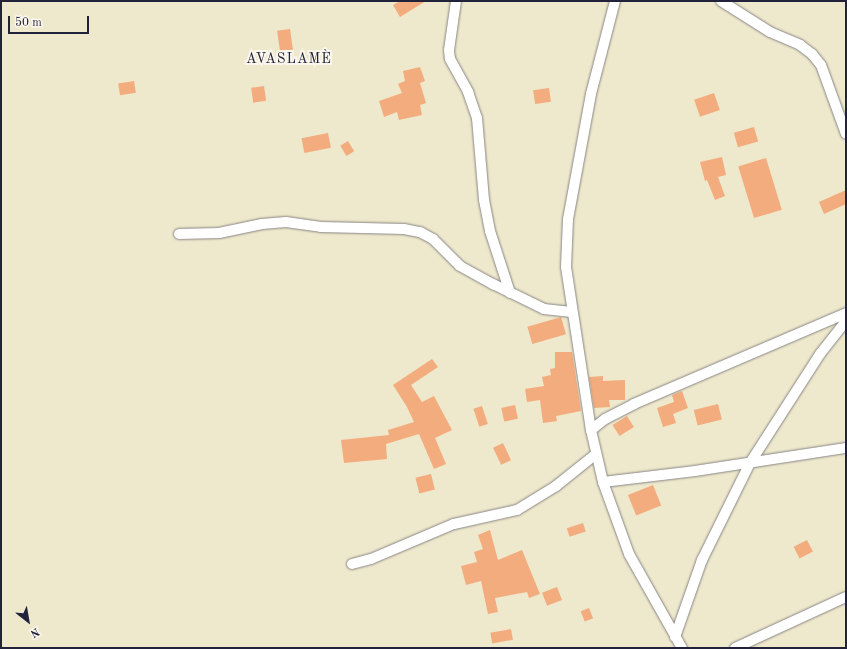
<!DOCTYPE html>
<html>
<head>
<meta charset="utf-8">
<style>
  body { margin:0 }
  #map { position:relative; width:847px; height:649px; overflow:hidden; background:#eee8cc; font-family:"Old Standard TT",serif }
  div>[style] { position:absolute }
  .building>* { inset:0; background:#f3ac7e; transform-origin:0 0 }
  .roads { filter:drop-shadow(0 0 1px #888584) drop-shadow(0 0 1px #888584) }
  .street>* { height:10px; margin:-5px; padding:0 5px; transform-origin:5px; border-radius:5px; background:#fff }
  span { translate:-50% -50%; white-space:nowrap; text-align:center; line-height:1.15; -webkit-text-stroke:4px #fbf7ec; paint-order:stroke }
  .quarter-label { font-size:14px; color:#22223b; letter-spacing:1px }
  .frame { position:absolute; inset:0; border:2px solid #22223b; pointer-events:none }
  .north { position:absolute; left:8px; top:601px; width:40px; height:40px; -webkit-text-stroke:3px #fbf7ec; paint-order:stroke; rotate:149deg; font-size:11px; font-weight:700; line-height:16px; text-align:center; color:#22223b }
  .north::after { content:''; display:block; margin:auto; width:14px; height:18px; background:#22223b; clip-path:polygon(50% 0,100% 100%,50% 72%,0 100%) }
  .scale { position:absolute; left:8px; top:16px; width:81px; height:18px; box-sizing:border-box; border:2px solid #22223b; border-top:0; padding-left:5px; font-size:12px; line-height:14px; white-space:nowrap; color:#22223b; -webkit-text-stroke:3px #fbf7ec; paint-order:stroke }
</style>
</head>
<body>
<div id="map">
  <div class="building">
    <i style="clip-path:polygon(400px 1px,426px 1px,400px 17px,393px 5px)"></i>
    <i style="left:290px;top:29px;width:21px;height:13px;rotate:82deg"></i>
    <i style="clip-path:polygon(420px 67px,425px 81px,420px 83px,426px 103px,420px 105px,422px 115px,399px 120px,397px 112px,384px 117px,379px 101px,402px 93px,398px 84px,405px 81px,403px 71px)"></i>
    <i style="left:134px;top:81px;width:12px;height:16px;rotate:81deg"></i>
    <i style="left:264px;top:86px;width:15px;height:13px;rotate:82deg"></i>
    <i style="left:549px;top:88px;width:14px;height:16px;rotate:82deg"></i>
    <i style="left:714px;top:93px;width:18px;height:21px;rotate:71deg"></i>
    <i style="left:754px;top:127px;width:15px;height:21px;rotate:74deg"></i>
    <i style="left:328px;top:133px;width:15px;height:27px;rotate:79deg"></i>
    <i style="left:348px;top:141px;width:12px;height:9px;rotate:59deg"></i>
    <i style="clip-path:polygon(722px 157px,726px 175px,718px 177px,725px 196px,715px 200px,707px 180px,705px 181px,700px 162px)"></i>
    <i style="left:766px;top:158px;width:54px;height:29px;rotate:73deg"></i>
    <i style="clip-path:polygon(846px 190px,846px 204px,824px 214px,819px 202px)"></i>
    <i style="left:561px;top:317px;width:18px;height:35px;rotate:74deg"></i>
    <i style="clip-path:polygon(555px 352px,572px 352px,581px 411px,556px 416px,557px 421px,543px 423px,540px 400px,527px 402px,525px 389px,544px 386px,542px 377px,551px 375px,550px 369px,555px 368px)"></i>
    <i style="clip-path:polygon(432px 359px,438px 367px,411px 385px,422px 402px,434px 396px,452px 430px,435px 438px,446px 464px,434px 469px,419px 434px,386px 444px,387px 459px,344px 463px,341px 440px,389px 435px,388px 430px,414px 422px,407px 407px,393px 385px)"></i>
    <i style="clip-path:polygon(603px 376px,603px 381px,625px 380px,625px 400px,609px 400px,610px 407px,594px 408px,589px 377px)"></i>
    <i style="clip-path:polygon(682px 391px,688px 408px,673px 414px,676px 423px,663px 427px,657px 408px,674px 402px,672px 395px)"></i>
    <i style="left:718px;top:404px;width:16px;height:25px;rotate:76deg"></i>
    <i style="left:515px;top:405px;width:14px;height:14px;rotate:78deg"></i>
    <i style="left:482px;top:406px;width:19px;height:9px;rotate:72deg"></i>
    <i style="left:627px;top:416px;width:13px;height:17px;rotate:58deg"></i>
    <i style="left:503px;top:443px;width:19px;height:11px;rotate:65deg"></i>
    <i style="left:431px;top:474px;width:16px;height:16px;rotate:76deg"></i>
    <i style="left:653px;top:485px;width:22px;height:27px;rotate:68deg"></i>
    <i style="left:583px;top:523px;width:9px;height:17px;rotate:72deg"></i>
    <i style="clip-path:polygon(490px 530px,498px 560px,522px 550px,540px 594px,529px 598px,527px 592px,495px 598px,498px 612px,488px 614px,481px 581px,466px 585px,461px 566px,477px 562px,474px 552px,483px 549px,478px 535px)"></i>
    <i style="left:807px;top:540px;width:13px;height:15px;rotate:63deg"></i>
    <i style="left:557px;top:587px;width:14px;height:16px;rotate:69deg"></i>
    <i style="left:589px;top:608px;width:11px;height:9px;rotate:68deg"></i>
    <i style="left:511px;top:629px;width:11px;height:21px;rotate:80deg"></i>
  </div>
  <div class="roads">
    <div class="street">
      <i style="left:456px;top:1px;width:49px;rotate:98.1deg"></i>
      <i style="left:449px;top:50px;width:9px;rotate:84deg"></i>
      <i style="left:450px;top:59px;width:38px;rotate:61deg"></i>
      <i style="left:468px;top:92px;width:28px;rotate:71deg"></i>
      <i style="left:477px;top:118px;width:82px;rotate:85.1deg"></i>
      <i style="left:484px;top:200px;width:32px;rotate:79deg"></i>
      <i style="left:490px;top:231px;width:65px;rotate:72.1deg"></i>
      <i style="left:615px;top:1px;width:96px;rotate:104.5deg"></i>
      <i style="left:591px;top:94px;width:127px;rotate:100.4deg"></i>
      <i style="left:568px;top:219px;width:48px;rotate:92.4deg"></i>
      <i style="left:566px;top:267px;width:165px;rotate:81.3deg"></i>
      <i style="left:591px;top:430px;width:53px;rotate:77deg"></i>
      <i style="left:603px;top:482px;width:77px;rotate:70.1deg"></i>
      <i style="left:629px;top:554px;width:108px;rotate:60.6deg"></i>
      <i style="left:721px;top:1px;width:58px;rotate:32.3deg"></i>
      <i style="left:770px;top:32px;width:33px;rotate:23deg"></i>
      <i style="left:800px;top:45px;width:15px;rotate:37deg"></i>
      <i style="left:812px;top:54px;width:14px;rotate:51deg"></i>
      <i style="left:821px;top:65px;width:73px;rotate:70.1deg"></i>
      <i style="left:179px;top:234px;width:40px;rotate:-1.4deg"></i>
      <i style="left:219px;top:233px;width:44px;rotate:-11.8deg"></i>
      <i style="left:262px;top:224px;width:24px;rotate:-5deg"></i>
      <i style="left:286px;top:222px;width:35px;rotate:8deg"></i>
      <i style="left:321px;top:227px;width:83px;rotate:1.4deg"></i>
      <i style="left:404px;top:229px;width:16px;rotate:11deg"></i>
      <i style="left:420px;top:232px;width:15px;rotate:28deg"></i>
      <i style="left:433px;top:239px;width:38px;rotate:45deg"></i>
      <i style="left:460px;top:266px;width:38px;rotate:29deg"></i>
      <i style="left:493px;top:284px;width:57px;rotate:26.1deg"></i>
      <i style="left:544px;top:309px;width:28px;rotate:6deg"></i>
      <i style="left:591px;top:430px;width:18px;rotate:-38deg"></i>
      <i style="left:605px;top:419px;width:33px;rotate:-27deg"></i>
      <i style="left:634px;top:404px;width:231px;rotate:-23.2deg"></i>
      <i style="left:603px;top:482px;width:93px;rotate:-6.8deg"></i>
      <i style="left:695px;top:471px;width:153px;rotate:-8.7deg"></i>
      <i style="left:352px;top:564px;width:20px;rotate:-15deg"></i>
      <i style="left:371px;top:559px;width:90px;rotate:-22.9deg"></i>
      <i style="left:454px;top:524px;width:65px;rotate:-12.5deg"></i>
      <i style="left:517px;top:510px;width:46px;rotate:-31.6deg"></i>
      <i style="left:556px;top:486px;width:51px;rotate:-38.7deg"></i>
      <i style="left:675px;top:637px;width:82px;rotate:-70.7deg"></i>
      <i style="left:702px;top:560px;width:108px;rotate:-63.7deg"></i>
      <i style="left:750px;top:463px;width:130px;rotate:-57.3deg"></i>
      <i style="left:820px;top:354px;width:42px;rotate:-51.8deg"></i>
      <i style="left:735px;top:648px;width:122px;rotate:-24.7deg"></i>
    </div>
  </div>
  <div class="quarter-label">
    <span style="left:289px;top:59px">AVASLAMÈ</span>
  </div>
  <div class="frame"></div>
  <div class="north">N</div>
  <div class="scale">50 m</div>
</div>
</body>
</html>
